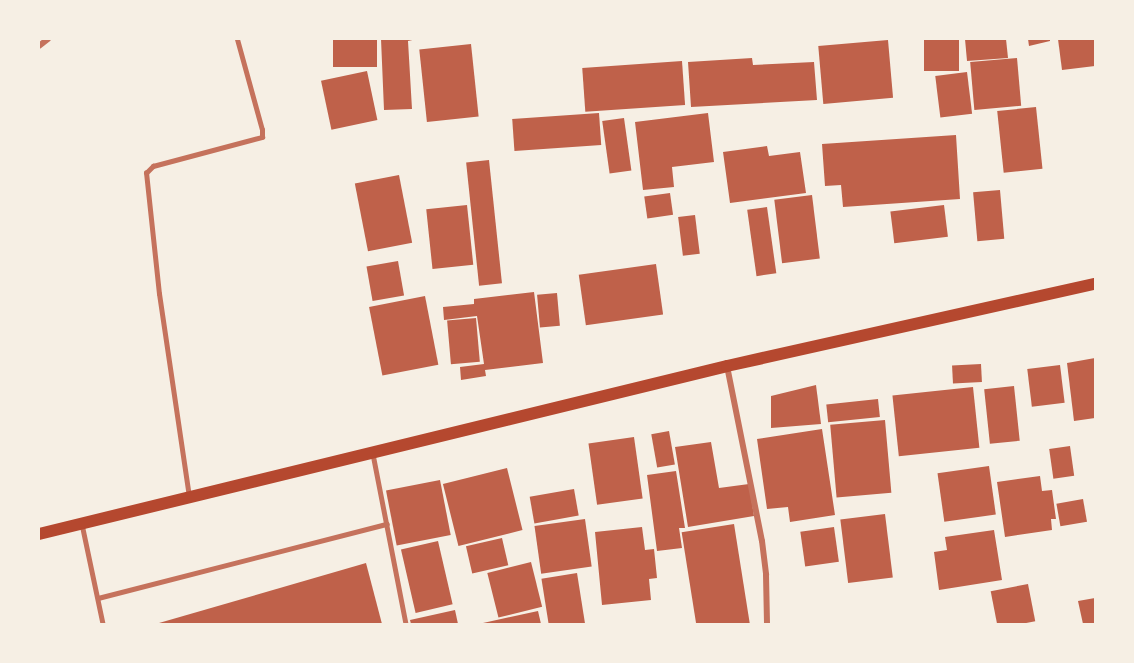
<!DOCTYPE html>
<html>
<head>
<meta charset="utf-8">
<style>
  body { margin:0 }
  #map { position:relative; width:1134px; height:663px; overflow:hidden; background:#f6efe4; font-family:"Varela Round",sans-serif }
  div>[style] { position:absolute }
  .building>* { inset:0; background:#bf614a; transform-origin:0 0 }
  .service>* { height:4.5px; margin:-2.25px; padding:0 2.25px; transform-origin:2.25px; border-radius:2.25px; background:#c5725c }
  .minor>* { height:6px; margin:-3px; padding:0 3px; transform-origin:3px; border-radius:3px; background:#c5725c }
  .secondary>* { height:12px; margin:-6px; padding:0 6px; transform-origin:6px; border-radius:6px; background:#b5482f }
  span { translate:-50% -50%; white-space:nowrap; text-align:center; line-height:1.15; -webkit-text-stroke:5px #f6efe4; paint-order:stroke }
  .frame { position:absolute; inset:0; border:40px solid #f6efe4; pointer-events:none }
</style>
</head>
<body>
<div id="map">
  <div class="building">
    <i style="left:333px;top:39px;width:44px;height:28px"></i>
    <i style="clip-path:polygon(381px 39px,417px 39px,408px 41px,412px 109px,384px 110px)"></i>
    <i style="left:924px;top:39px;width:35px;height:32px"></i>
    <i style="clip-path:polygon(965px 39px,1006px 39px,1008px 58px,967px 61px)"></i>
    <i style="clip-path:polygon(1028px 39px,1050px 39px,1050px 41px,1029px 46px)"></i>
    <i style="clip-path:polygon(1058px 39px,1095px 39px,1095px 66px,1062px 70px)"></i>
    <i style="left:888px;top:40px;width:58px;height:70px;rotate:85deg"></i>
    <i style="left:471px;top:44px;width:73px;height:52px;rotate:84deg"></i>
    <i style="clip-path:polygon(752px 58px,753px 65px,814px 62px,817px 100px,691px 107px,688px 62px)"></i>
    <i style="left:1017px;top:58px;width:48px;height:47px;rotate:85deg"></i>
    <i style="left:682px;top:61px;width:44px;height:100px;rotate:86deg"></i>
    <i style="left:367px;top:71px;width:50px;height:47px;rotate:78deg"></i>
    <i style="left:967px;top:72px;width:42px;height:32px;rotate:83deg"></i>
    <i style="left:1036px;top:107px;width:62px;height:39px;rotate:84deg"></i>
    <i style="left:599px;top:113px;width:32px;height:87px;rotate:86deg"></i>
    <i style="clip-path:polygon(708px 113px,714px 162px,672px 167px,674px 187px,643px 190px,635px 122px)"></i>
    <i style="left:624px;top:118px;width:53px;height:22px;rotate:82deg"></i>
    <i style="clip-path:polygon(956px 135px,960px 199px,843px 207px,841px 185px,825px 186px,822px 144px)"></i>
    <i style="clip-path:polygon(767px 146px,769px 156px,800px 152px,806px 193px,730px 203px,723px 152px)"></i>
    <i style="left:489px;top:160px;width:124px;height:23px;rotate:84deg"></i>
    <i style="left:399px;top:175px;width:69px;height:45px;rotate:79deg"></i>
    <i style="left:1000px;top:190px;width:49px;height:27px;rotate:85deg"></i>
    <i style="left:670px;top:193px;width:22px;height:26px;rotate:82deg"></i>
    <i style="left:812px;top:195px;width:64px;height:38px;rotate:83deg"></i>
    <i style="left:467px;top:205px;width:60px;height:41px;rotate:84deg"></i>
    <i style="left:944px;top:205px;width:32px;height:54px;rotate:83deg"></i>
    <i style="left:767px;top:207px;width:67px;height:20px;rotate:82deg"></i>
    <i style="left:695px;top:215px;width:39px;height:17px;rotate:83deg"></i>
    <i style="left:398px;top:261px;width:35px;height:32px;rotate:80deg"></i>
    <i style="left:656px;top:264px;width:51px;height:78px;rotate:82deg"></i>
    <i style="clip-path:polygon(534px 292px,543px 363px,485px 370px,486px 376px,461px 380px,460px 367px,484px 364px,477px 316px,444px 320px,443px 307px,474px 304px,474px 299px)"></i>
    <i style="left:557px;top:293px;width:33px;height:20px;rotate:85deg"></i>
    <i style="left:425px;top:296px;width:70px;height:57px;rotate:79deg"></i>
    <i style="left:476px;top:318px;width:44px;height:29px;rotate:85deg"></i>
    <i style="clip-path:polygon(1095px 358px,1095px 418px,1074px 421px,1067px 363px)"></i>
    <i style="left:981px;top:364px;width:18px;height:29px;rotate:87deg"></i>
    <i style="left:1060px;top:365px;width:38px;height:33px;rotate:83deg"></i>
    <i style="clip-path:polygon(816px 385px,821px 424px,771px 428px,771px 396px)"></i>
    <i style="left:1014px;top:386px;width:55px;height:30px;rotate:84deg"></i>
    <i style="left:973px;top:387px;width:61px;height:81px;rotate:84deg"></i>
    <i style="left:878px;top:399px;width:18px;height:52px;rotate:84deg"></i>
    <i style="left:885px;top:420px;width:73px;height:55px;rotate:85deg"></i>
    <i style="clip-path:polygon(822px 429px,835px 515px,790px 522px,788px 507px,767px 509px,757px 439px)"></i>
    <i style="left:669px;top:431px;width:34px;height:18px;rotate:80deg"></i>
    <i style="left:634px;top:437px;width:62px;height:46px;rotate:82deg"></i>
    <i style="clip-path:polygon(711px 442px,719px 488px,749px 484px,754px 516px,688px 527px,675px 447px)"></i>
    <i style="left:1070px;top:446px;width:30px;height:21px;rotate:82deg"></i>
    <i style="left:989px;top:466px;width:49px;height:52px;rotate:82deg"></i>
    <i style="left:507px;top:468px;width:64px;height:66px;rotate:76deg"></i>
    <i style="clip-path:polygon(676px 471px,685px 528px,679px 528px,682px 548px,657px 551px,647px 475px)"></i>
    <i style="clip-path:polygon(1040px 476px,1042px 491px,1052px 490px,1056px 519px,1051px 519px,1052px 530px,1005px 537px,997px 482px)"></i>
    <i style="left:440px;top:480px;width:56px;height:55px;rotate:79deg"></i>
    <i style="left:574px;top:489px;width:27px;height:45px;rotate:80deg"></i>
    <i style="left:1083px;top:499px;width:23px;height:27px;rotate:80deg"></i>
    <i style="left:885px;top:514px;width:64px;height:45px;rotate:83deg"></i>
    <i style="left:585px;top:519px;width:48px;height:51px;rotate:82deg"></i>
    <i style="left:734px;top:524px;width:101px;height:53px;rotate:81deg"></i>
    <i style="clip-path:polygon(642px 527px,645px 550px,654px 549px,657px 578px,649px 579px,651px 600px,602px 605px,595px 532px)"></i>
    <i style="left:834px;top:527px;width:35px;height:34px;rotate:82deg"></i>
    <i style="clip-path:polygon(994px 530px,1002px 580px,939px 590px,934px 552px,947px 550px,945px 537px)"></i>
    <i style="left:502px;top:538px;width:28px;height:37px;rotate:77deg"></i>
    <i style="left:438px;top:541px;width:65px;height:38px;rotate:77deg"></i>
    <i style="left:531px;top:562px;width:46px;height:45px;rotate:76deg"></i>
    <i style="clip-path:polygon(366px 563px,382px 624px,159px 624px,159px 623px)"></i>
    <i style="left:577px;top:573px;width:52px;height:36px;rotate:81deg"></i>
    <i style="left:1028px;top:584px;width:38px;height:38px;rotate:79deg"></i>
    <i style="clip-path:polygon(1095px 598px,1095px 624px,1083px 624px,1078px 601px)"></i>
    <i style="clip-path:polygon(455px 610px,458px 624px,411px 624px,410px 620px)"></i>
    <i style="clip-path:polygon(538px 611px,541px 624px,483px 624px,483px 623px)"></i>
  </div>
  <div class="service">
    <i style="left:373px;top:454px;width:173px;rotate:79deg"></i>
    <i style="left:189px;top:497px;width:205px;rotate:-98.4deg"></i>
    <i style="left:159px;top:294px;width:122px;rotate:-96.1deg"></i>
    <i style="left:146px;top:173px;width:10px;rotate:-45deg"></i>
    <i style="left:153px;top:166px;width:113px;rotate:-14.9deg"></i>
    <i style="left:262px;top:137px;width:7px;rotate:-90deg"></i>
    <i style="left:262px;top:130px;width:94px;rotate:-105.4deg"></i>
    <i style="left:82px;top:524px;width:102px;rotate:78.1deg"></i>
    <i style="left:98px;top:598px;width:298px;rotate:-14.4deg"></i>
  </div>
  <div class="minor">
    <i style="left:39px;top:46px;width:11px;rotate:-38deg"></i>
    <i style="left:727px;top:366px;width:178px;rotate:78.7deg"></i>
    <i style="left:762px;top:541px;width:34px;rotate:83deg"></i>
    <i style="left:766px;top:575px;width:49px;rotate:88.8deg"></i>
  </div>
  <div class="secondary">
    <i style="left:39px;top:534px;width:708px;rotate:-13.72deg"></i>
    <i style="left:727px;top:366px;width:377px;rotate:-12.6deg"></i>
  </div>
  <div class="frame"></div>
</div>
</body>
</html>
